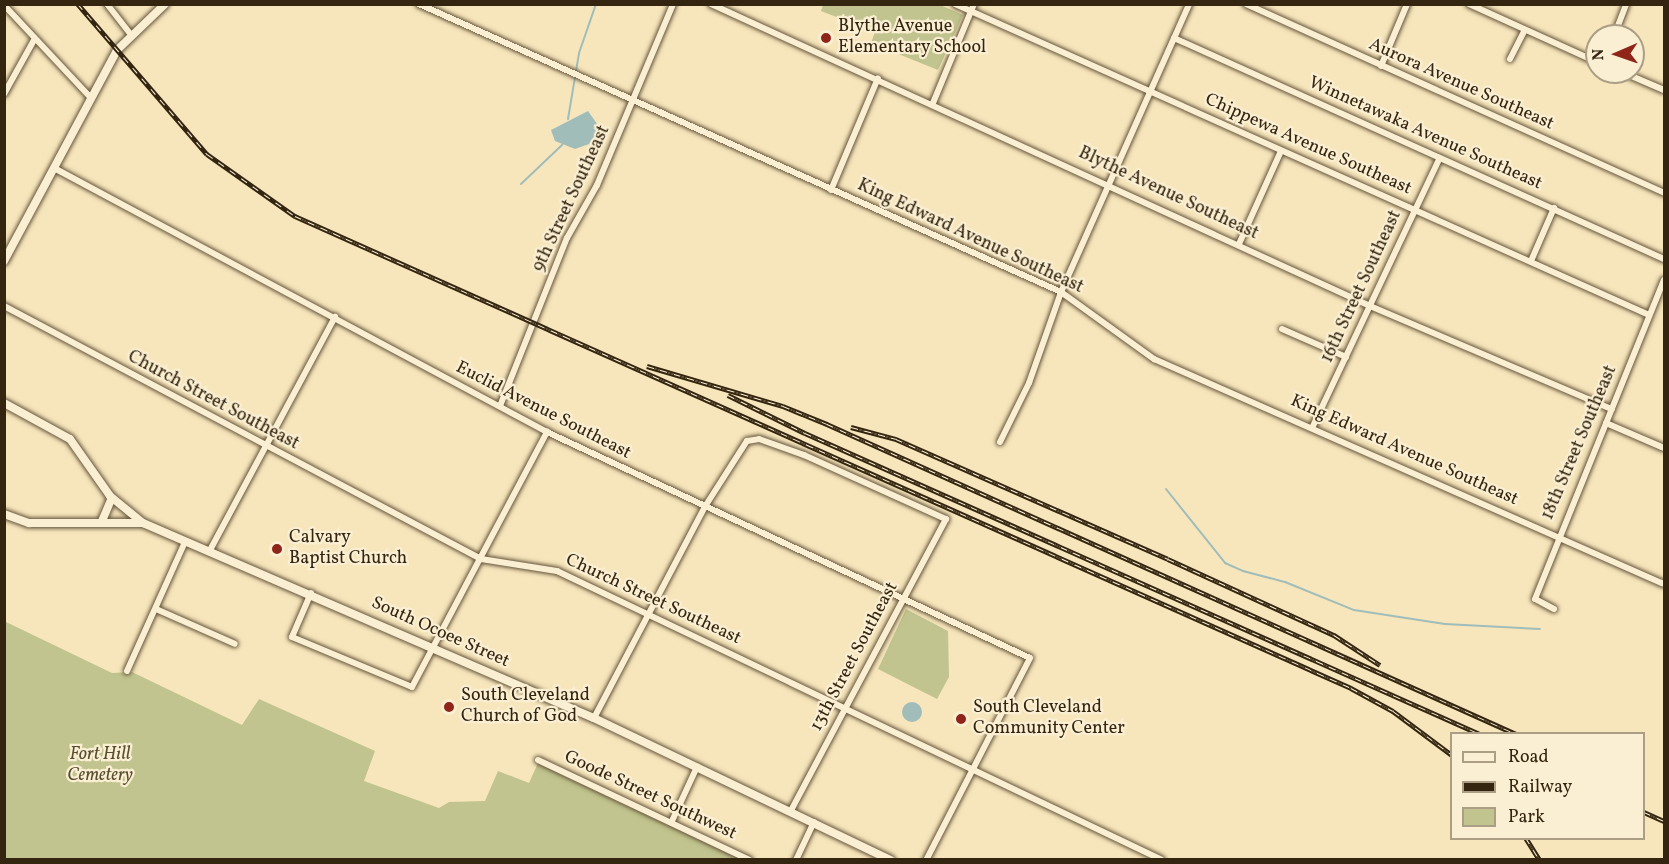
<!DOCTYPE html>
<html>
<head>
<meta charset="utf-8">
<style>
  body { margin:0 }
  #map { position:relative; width:1669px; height:864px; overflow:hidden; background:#f7e6bc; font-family:Vollkorn,serif }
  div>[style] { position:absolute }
  .green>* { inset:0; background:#c1c48e }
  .water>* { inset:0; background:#a0bdba }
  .round { border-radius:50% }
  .stream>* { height:2px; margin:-1px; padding:0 1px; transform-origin:1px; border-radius:1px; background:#a0bdba }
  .roads { filter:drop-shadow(0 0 2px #65553b) drop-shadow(0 0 2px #65553b) }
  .minor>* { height:6px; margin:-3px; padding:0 3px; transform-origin:3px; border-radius:3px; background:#faefd3 }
  .tertiary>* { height:8px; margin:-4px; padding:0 4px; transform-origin:4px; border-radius:4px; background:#faefd3 }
  .rail>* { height:4.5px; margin-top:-2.25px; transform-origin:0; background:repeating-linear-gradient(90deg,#faefd3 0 7px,#342510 0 14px); box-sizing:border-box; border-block:2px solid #342510 }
  .dots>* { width:16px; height:16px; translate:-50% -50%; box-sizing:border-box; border:3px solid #faefd3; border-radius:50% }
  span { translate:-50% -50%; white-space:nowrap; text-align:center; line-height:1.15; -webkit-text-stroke:4.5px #faefd3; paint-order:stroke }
  .poi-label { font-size:18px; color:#342510 }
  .left { translate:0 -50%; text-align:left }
  .street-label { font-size:18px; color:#342510 }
  .park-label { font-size:18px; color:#574d30; font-style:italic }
  .frame { position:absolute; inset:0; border:6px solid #342510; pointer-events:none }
  .legend { position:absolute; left:1450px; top:732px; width:195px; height:108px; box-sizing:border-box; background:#faefd3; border:2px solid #ab9e85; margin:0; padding:8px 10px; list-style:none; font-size:18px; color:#342510 }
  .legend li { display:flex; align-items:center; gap:12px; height:30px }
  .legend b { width:30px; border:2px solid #ab9e85 }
  .north { position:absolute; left:1585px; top:24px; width:60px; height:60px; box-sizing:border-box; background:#faefd3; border:2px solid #ab9e85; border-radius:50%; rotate:268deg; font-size:16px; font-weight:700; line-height:24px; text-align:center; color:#342510 }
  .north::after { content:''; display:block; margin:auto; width:21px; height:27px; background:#8f2418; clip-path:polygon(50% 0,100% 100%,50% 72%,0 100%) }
</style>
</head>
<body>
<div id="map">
  <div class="green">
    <i style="clip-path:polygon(938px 4px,963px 15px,938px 70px,871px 43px,875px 32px,821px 11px,823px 5px)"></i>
    <i style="clip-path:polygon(906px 609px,948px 631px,949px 677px,937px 699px,878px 669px)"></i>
    <i style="clip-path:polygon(4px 621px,112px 673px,132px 672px,242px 725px,259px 699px,375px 751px,364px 781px,439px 808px,449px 802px,485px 801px,498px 771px,529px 783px,538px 763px,745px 859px,5px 859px)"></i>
  </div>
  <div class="water">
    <i style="clip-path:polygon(588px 111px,600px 128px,589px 144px,575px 149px,555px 141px,551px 130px)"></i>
    <i class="round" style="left:902px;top:702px;width:20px;height:20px"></i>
  </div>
  <div class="stream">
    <i style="left:568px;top:119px;width:67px;rotate:-80.5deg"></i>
    <i style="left:579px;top:53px;width:52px;rotate:-70.9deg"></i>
    <i style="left:521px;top:184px;width:57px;rotate:-43.6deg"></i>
    <i style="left:1166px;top:489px;width:95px;rotate:51.4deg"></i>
    <i style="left:1225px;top:563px;width:20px;rotate:24deg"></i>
    <i style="left:1243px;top:571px;width:43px;rotate:14.7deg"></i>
    <i style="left:1285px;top:582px;width:74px;rotate:22.1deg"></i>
    <i style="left:1354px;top:610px;width:92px;rotate:8.7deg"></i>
    <i style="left:1445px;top:624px;width:95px;rotate:3deg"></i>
  </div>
  <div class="roads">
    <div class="minor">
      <i style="left:107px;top:4px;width:39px;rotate:52deg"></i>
      <i style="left:419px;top:4px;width:704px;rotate:24.16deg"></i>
      <i style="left:1061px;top:292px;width:115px;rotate:35.8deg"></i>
      <i style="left:1154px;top:359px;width:557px;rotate:23.81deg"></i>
      <i style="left:711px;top:4px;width:725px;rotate:24.62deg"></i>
      <i style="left:1370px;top:306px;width:263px;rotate:23.1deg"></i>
      <i style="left:955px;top:4px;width:760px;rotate:24.14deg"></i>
      <i style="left:1246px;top:4px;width:459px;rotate:24.3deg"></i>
      <i style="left:1469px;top:4px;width:141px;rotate:24.4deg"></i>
      <i style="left:4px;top:5px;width:126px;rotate:46.9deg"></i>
      <i style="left:1614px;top:36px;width:34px;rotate:-69deg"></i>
      <i style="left:1174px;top:38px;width:538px;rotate:24.28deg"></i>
      <i style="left:1510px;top:59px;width:31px;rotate:-63deg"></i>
      <i style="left:1381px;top:66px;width:67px;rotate:-67.2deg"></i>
      <i style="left:1622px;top:72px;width:46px;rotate:23.2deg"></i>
      <i style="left:4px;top:94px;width:62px;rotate:-60.9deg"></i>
      <i style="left:933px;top:103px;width:107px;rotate:-67.5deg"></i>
      <i style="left:54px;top:168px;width:559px;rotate:28.17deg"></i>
      <i style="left:547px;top:432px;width:533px;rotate:25.08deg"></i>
      <i style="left:1030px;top:658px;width:227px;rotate:117.2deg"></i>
      <i style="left:831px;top:190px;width:121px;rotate:-67.2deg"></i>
      <i style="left:1239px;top:244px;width:102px;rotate:-65.7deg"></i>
      <i style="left:1531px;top:261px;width:58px;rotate:-66.5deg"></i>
      <i style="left:4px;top:306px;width:540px;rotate:27.94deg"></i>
      <i style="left:481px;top:559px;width:77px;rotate:9deg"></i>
      <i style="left:557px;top:571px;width:670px;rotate:25.53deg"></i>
      <i style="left:1282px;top:329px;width:70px;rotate:23.6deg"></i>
      <i style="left:500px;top:406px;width:181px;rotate:-68.3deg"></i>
      <i style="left:567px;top:238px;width:61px;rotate:-60.5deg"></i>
      <i style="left:597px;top:185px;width:196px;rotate:-67.2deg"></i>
      <i style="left:1606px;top:423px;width:63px;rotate:23.3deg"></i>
      <i style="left:1313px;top:426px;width:294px;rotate:-64.7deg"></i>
      <i style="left:1000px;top:442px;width:66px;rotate:-63.8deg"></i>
      <i style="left:1029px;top:383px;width:96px;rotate:-70.6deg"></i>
      <i style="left:1061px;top:292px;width:315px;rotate:-66deg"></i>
      <i style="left:209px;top:552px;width:267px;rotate:-61.8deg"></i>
      <i style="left:311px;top:593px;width:48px;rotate:113.4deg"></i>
      <i style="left:292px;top:637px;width:130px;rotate:22.6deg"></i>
      <i style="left:412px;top:687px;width:289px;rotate:-62.1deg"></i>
      <i style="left:156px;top:609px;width:86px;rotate:23.9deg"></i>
      <i style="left:1554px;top:609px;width:21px;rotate:-152deg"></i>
      <i style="left:1535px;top:599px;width:344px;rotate:-68deg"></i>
      <i style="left:127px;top:671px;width:141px;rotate:-65.8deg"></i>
      <i style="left:594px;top:718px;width:241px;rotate:-62.3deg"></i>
      <i style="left:706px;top:505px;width:76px;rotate:-57.4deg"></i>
      <i style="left:747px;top:441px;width:12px;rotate:-9deg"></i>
      <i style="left:759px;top:439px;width:48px;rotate:19.6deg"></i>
      <i style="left:804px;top:455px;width:156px;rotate:24.3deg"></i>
      <i style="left:946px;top:519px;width:330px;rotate:118deg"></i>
      <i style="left:538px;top:760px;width:234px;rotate:25.3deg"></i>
      <i style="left:672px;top:821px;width:60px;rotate:-65.2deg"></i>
      <i style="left:796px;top:860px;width:42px;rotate:-64.7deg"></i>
    </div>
    <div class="tertiary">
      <i style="left:4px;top:261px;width:239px;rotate:-61.8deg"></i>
      <i style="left:117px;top:50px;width:66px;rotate:-43.8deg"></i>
      <i style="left:4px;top:403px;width:75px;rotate:28.6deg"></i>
      <i style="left:70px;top:439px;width:70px;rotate:54.9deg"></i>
      <i style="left:110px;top:496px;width:43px;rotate:39.3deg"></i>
      <i style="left:143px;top:523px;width:491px;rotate:23.4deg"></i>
      <i style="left:594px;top:718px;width:329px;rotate:25.6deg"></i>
      <i style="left:4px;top:514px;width:27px;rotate:20deg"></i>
      <i style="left:29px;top:523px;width:113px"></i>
      <i style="left:102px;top:521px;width:25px;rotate:-67deg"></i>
    </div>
  </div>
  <div class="rail">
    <i style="left:78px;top:4px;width:198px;rotate:49.3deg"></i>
    <i style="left:207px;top:154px;width:108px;rotate:35.2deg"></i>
    <i style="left:295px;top:216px;width:1157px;rotate:24.08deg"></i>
    <i style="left:1351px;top:688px;width:48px;rotate:28.7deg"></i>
    <i style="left:1393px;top:711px;width:74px;rotate:36.7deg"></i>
    <i style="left:647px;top:366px;width:142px;rotate:16.4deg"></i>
    <i style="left:783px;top:406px;width:48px;rotate:22.2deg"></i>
    <i style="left:827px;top:424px;width:756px;rotate:24.22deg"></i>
    <i style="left:728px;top:395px;width:86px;rotate:26.3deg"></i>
    <i style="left:805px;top:433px;width:739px;rotate:24.03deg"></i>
    <i style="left:851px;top:427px;width:47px;rotate:14.9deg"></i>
    <i style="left:896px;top:439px;width:297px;rotate:23.8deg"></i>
    <i style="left:1168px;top:559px;width:183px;rotate:24.6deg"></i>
    <i style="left:1334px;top:635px;width:55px;rotate:33.1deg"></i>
    <i style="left:1644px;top:812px;width:22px;rotate:24deg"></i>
    <i style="left:1526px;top:838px;width:26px;rotate:58deg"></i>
  </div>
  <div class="dots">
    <i style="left:826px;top:38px;background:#8f2418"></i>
    <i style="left:277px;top:549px;background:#8f2418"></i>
    <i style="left:449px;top:707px;background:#8f2418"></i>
    <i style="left:961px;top:719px;background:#8f2418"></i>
  </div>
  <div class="poi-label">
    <span class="left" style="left:838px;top:38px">Blythe Avenue<br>Elementary School</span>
    <span class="left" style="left:289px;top:549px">Calvary<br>Baptist Church</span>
    <span class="left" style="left:461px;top:707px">South Cleveland<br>Church of God</span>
    <span class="left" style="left:973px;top:719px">South Cleveland<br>Community Center</span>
  </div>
  <div class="street-label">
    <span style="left:1461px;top:85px;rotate:24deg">Aurora Avenue Southeast</span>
    <span style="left:1425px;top:134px;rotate:24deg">Winnetawaka Avenue Southeast</span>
    <span style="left:1308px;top:145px;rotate:24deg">Chippewa Avenue Southeast</span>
    <span style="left:1168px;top:194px;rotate:25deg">Blythe Avenue Southeast</span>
    <span style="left:572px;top:199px;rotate:-65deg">9th Street Southeast</span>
    <span style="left:970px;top:237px;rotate:25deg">King Edward Avenue Southeast</span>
    <span style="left:1362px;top:287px;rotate:-65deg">16th Street Southeast</span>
    <span style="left:213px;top:401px;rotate:28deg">Church Street Southeast</span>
    <span style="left:543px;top:411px;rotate:27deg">Euclid Avenue Southeast</span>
    <span style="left:1580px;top:443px;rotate:-67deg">18th Street Southeast</span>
    <span style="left:1404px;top:451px;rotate:24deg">King Edward Avenue Southeast</span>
    <span style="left:653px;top:600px;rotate:25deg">Church Street Southeast</span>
    <span style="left:440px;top:633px;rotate:24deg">South Ocoee Street</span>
    <span style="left:855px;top:657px;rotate:-62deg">13th Street Southeast</span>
    <span style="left:650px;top:796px;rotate:25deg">Goode Street Southwest</span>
  </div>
  <div class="park-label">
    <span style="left:100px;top:766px">Fort Hill<br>Cemetery</span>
  </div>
  <div class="frame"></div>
  <ul class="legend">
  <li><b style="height:8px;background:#faefd3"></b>Road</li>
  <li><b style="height:8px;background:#342510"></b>Railway</li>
  <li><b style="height:16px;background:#c1c48e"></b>Park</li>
  </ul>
  <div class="north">N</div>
</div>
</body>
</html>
